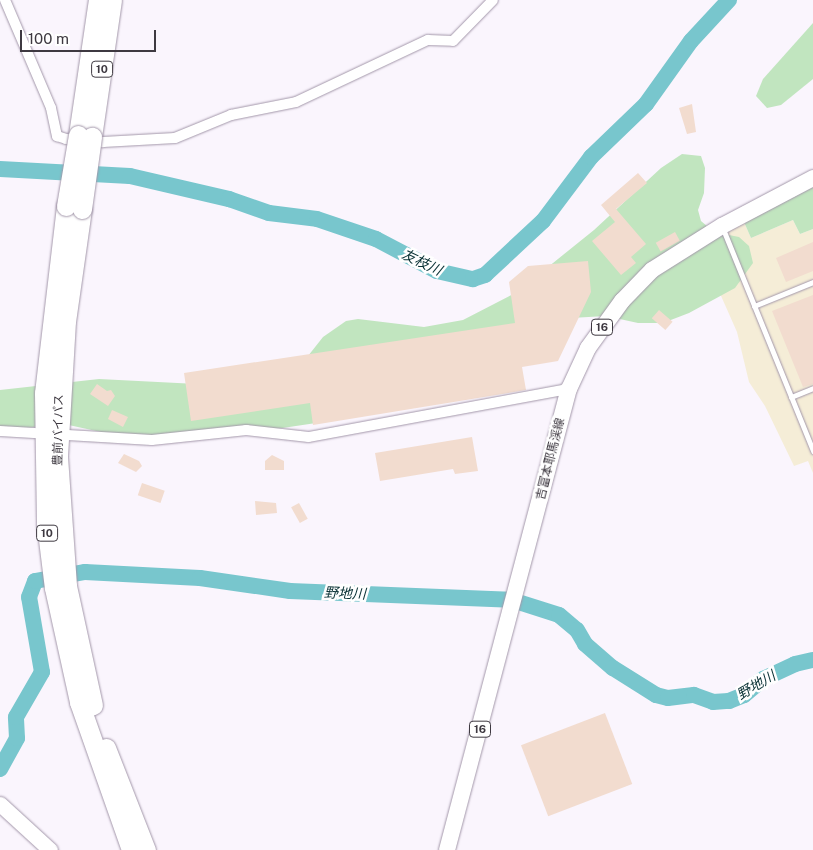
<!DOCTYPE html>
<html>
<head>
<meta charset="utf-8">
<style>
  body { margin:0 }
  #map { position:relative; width:813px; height:850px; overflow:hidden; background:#faf5fd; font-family:"Public Sans","Noto Sans JP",sans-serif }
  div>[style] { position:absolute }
  .industrial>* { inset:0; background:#f5edd7 }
  .green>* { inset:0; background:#c1e5bf }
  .river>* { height:16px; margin:-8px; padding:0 8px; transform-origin:8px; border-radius:8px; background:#78c6cd }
  .building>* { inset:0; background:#f2dccf; transform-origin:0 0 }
  .roads { filter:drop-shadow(0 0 1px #a397aa) drop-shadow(0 0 1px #a397aa) }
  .lane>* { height:5px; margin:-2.5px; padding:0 2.5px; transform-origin:2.5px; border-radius:2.5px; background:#fff }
  .street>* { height:10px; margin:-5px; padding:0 5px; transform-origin:5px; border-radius:5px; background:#fff }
  .secondary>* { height:15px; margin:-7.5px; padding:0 7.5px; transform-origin:7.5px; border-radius:7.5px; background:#fff }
  .primary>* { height:16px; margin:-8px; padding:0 8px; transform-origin:8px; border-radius:8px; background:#fff }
  .highway>* { height:19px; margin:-9.5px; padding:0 9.5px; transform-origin:9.5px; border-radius:9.5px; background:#fff }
  .bridges { filter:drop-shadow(0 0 1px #a397aa) drop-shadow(0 0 1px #a397aa) }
  .highway-bridge>* { height:19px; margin:-9.5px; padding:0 9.5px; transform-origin:9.5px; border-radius:9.5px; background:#fff }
  span { translate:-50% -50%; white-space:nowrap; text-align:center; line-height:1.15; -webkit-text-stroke:5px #fff; paint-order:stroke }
  .shield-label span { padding:1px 4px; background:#fff; border:1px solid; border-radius:4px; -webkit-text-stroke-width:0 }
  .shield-label { font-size:11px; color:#3e3941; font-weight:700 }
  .street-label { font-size:12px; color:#3e3941 }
  .water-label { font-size:14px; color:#072f33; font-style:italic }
  .scale { position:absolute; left:20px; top:30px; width:136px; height:22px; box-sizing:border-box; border:2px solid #3e3941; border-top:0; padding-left:6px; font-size:15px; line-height:18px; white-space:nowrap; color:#3e3941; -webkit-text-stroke:4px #fff; paint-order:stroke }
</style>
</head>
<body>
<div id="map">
  <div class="industrial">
    <i style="clip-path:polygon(793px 220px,800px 234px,813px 229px,813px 473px,808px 461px,794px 466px,765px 406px,749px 382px,737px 332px,714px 280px,711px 243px,744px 222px,751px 238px)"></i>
  </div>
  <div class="green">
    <i style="clip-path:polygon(813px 23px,813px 79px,781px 105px,767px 108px,756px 96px,763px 79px)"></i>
    <i style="clip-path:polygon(682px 154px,701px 156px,705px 168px,704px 193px,698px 210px,701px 221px,714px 232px,739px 237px,749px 246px,753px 263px,735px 288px,689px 313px,663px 323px,638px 323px,606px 316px,571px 318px,363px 416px,243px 434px,119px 436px,55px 422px,0 435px,0 390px,99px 379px,197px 384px,308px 356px,323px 337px,346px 321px,358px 319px,424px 327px,463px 320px,517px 292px,594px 230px,661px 168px)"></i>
    <i style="clip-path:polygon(813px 187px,813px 229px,800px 234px,793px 220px,751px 238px,744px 222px)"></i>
  </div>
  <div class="river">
    <i style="left:0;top:169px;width:130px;rotate:3.1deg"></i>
    <i style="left:130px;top:176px;width:102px;rotate:13.1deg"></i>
    <i style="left:229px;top:199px;width:42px;rotate:19.3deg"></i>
    <i style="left:269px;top:213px;width:48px;rotate:7.1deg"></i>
    <i style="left:317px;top:219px;width:62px;rotate:18.7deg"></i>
    <i style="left:376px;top:239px;width:69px;rotate:27.7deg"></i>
    <i style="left:437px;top:271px;width:37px;rotate:13deg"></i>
    <i style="left:473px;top:279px;width:13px;rotate:-18deg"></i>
    <i style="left:485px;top:275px;width:79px;rotate:-43deg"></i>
    <i style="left:543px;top:221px;width:80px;rotate:-53.1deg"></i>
    <i style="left:591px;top:157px;width:76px;rotate:-43.9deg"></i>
    <i style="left:646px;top:104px;width:77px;rotate:-54.5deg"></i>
    <i style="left:691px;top:41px;width:56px;rotate:-47.2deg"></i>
    <i style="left:0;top:769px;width:35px;rotate:-61deg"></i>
    <i style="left:17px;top:738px;width:21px;rotate:-93deg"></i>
    <i style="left:16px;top:717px;width:52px;rotate:-60deg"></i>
    <i style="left:42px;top:672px;width:76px;rotate:-99.8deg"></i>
    <i style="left:29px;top:597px;width:17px;rotate:-69deg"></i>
    <i style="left:35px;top:581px;width:51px;rotate:-10.2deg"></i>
    <i style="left:85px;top:572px;width:115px;rotate:3deg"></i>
    <i style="left:200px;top:578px;width:91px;rotate:8.2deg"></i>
    <i style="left:290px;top:591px;width:222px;rotate:2.3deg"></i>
    <i style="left:512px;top:600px;width:49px;rotate:17.7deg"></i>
    <i style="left:559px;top:615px;width:23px;rotate:40deg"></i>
    <i style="left:577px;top:630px;width:16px;rotate:60deg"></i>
    <i style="left:585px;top:644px;width:37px;rotate:41deg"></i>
    <i style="left:613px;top:668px;width:51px;rotate:32.1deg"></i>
    <i style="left:656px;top:695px;width:12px;rotate:14deg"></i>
    <i style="left:668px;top:698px;width:26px;rotate:-7deg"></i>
    <i style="left:694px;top:695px;width:20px;rotate:20deg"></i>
    <i style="left:713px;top:702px;width:16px;rotate:-4deg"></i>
    <i style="left:729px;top:701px;width:16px;rotate:-22deg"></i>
    <i style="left:744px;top:695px;width:25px;rotate:-40deg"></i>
    <i style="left:763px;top:679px;width:35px;rotate:-25deg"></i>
    <i style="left:795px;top:664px;width:18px;rotate:-13deg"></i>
  </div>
  <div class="building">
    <i style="clip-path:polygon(692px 104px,696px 132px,687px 134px,679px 108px)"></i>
    <i style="clip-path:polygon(638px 173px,647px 183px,616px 209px,646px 244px,631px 257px,636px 263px,621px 275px,592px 241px,615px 222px,601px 205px)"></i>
    <i style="left:675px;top:232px;width:10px;height:22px;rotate:61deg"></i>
    <i style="clip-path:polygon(813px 242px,813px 271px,786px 282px,776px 258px)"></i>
    <i style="clip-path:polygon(588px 261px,591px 292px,558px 361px,522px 367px,526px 390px,313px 425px,310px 403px,191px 421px,184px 373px,515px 323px,509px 282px,528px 266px)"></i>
    <i style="clip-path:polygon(813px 295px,813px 384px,803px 387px,772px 311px)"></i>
    <i style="left:659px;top:310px;width:18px;height:11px;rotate:41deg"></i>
    <i style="clip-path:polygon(97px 384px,107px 391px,111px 390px,115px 396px,108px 406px,90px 394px)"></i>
    <i style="clip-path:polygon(112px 410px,128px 417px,123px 427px,108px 419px)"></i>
    <i style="clip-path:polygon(472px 437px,478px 471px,455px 474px,453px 469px,380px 481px,375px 453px)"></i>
    <i style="clip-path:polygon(124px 454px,139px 461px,142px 466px,136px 472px,118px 463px)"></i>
    <i style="clip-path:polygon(272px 455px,284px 461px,284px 470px,265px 470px,265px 461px)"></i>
    <i style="left:142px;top:483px;width:24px;height:13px;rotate:19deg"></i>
    <i style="clip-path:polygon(255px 501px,276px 503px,277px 513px,256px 515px)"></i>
    <i style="left:299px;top:503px;width:18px;height:9px;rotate:61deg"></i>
    <i style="left:605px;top:713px;width:76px;height:90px;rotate:69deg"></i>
  </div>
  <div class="roads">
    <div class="lane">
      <i style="left:723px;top:229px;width:240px;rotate:67.9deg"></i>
      <i style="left:754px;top:306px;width:64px;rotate:-22.1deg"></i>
      <i style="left:791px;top:397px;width:24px;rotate:-22deg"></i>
    </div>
    <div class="street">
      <i style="left:5px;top:0;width:117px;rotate:66.9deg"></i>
      <i style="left:51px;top:108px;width:29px;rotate:78deg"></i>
      <i style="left:57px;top:136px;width:9px;rotate:18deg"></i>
      <i style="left:66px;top:139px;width:37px;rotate:5deg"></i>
      <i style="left:103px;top:142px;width:72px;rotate:-3.2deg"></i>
      <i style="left:175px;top:138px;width:61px;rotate:-22.3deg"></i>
      <i style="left:231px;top:115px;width:66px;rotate:-11.3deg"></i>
      <i style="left:296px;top:102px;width:146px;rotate:-25.2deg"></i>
      <i style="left:428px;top:40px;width:25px;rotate:2deg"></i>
      <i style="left:453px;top:41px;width:57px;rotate:-45.7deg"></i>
      <i style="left:0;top:431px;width:152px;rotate:3.4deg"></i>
      <i style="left:152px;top:440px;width:95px;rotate:-6.1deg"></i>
      <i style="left:246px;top:430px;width:63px;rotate:6.3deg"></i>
      <i style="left:309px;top:437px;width:264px;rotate:-10.5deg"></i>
    </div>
    <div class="secondary">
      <i style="left:0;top:804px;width:68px;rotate:42.6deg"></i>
    </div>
    <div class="primary">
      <i style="left:447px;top:850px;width:477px;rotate:-75.2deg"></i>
      <i style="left:569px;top:389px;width:45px;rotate:-65.1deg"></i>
      <i style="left:588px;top:348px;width:58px;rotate:-54.1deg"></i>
      <i style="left:622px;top:301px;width:43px;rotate:-45.9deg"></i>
      <i style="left:652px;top:270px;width:83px;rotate:-32.2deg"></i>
      <i style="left:722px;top:226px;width:103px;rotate:-27.8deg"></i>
    </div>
    <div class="highway">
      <i style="left:78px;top:135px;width:136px;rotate:-81.6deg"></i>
      <i style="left:92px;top:137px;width:138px;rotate:-81.7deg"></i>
      <i style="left:66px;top:206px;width:188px;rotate:96.7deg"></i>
      <i style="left:44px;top:393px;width:130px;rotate:89.1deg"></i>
      <i style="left:46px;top:523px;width:65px;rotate:83deg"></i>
      <i style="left:54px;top:588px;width:117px;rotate:77.6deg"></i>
      <i style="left:79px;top:702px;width:157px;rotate:70.6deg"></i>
      <i style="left:82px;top:209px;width:113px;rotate:98.1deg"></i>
      <i style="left:66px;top:321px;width:136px;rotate:93.4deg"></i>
      <i style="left:58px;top:457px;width:129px;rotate:86deg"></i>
      <i style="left:67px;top:586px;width:122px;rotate:77.7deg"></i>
      <i style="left:106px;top:748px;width:110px;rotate:68.6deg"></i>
    </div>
  </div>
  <div class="bridges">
    <div class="highway-bridge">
      <i style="left:66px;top:206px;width:72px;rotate:-80.4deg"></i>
      <i style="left:82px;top:209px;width:73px;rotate:-82.1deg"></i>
    </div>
  </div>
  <div class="shield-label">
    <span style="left:102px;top:69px">10</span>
    <span style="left:602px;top:327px">16</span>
    <span style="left:47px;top:533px">10</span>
    <span style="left:480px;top:729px">16</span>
  </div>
  <div class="street-label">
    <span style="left:59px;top:430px;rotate:-89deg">豊前バイパス</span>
    <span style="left:551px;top:459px;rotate:-76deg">吉富本耶馬渓線</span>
  </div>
  <div class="water-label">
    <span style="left:422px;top:262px;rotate:25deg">友枝川</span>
    <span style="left:345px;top:593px;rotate:2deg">野地川</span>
    <span style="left:756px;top:685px;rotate:-31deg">野地川</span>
  </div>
  <div class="scale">100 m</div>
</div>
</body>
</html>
